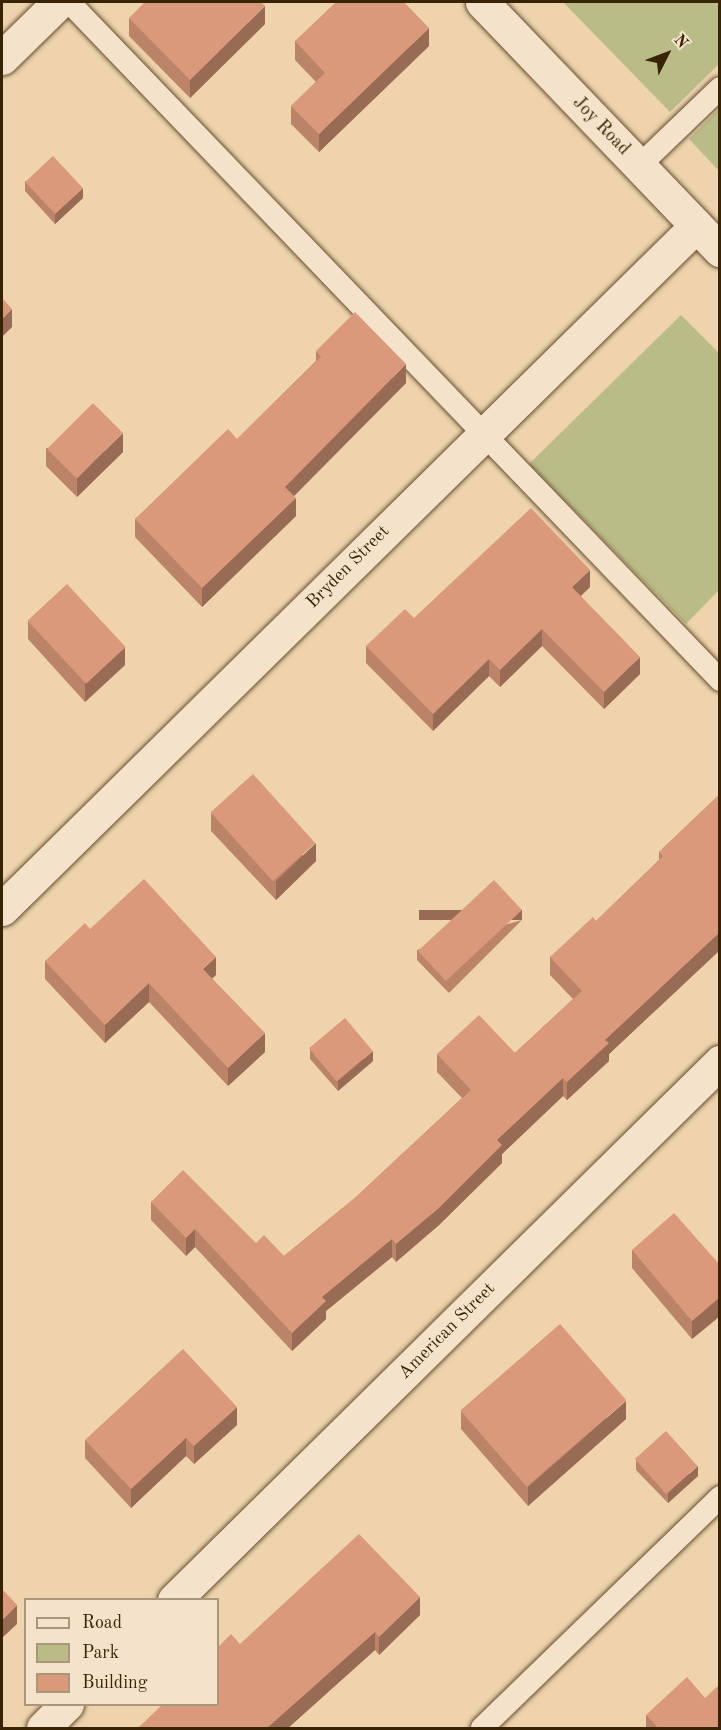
<!DOCTYPE html>
<html>
<head>
<meta charset="utf-8">
<style>
  body { margin:0 }
  #map { position:relative; width:721px; height:1730px; overflow:hidden; background:#eed3ad; font-family:"Old Standard TT",serif }
  div>[style] { position:absolute }
  .green>* { inset:0; background:#babc88 }
  .roads { filter:drop-shadow(0 0 2px #66502e) drop-shadow(0 0 2px #66502e) }
  .service>* { height:22px; margin:-11px; padding:0 11px; transform-origin:11px; border-radius:11px; background:#f4e2ca }
  .minor>* { height:33px; margin:-16.5px; padding:0 16.5px; transform-origin:16.5px; border-radius:16.5px; background:#f4e2ca }
  .tertiary>* { height:33px; margin:-16.5px; padding:0 16.5px; transform-origin:16.5px; border-radius:16.5px; background:#f4e2ca }
  .wall>* { inset:0; background:#bb8469 }
  .shaded-wall>* { inset:0; background:#986b55; transform-origin:0 0 }
  .building>* { inset:0; background:#d9997a; transform-origin:0 0 }
  span { translate:-50% -50%; white-space:nowrap; text-align:center; line-height:1.15; -webkit-text-stroke:4.5px #f4e2ca; paint-order:stroke }
  .street-label { font-size:18px; color:#382404 }
  .frame { position:absolute; inset:0; border:3px solid #382404; pointer-events:none }
  .legend { position:absolute; left:24px; top:1598px; width:195px; height:108px; box-sizing:border-box; background:#f4e2ca; border:2px solid #a9967b; margin:0; padding:8px 10px; list-style:none; font-size:18px; color:#382404 }
  .legend li { display:flex; align-items:center; gap:12px; height:30px }
  .legend b { width:30px; border:2px solid #a9967b }
  .north { position:absolute; left:637px; top:24px; width:60px; height:60px; -webkit-text-stroke:4px #f4e2ca; paint-order:stroke; rotate:48deg; font-size:16px; font-weight:700; line-height:24px; text-align:center; color:#382404 }
  .north::after { content:''; display:block; margin:auto; width:21px; height:27px; background:#382404; clip-path:polygon(50% 0,100% 100%,50% 72%,0 100%) }
</style>
</head>
<body>
<div id="map">
  <div class="green">
    <i style="clip-path:polygon(563px 2px,719px 2px,719px 64px,670px 112px)"></i>
    <i style="clip-path:polygon(719px 109px,719px 171px,689px 139px)"></i>
    <i style="clip-path:polygon(681px 315px,720px 354px,719px 590px,686px 624px,529px 464px)"></i>
  </div>
  <div class="roads">
    <div class="service">
      <i style="left:69px;top:2px;width:940px;rotate:46.16deg"></i>
      <i style="left:639px;top:166px;width:112px;rotate:-43.9deg"></i>
      <i style="left:482px;top:1728px;width:332px;rotate:-44.1deg"></i>
    </div>
    <div class="minor">
      <i style="left:2px;top:58px;width:80px;rotate:-44.5deg"></i>
      <i style="left:2px;top:909px;width:974px;rotate:-44.54deg"></i>
      <i style="left:174px;top:1600px;width:767px;rotate:-44.58deg"></i>
      <i style="left:43px;top:1728px;width:34px;rotate:-45deg"></i>
    </div>
    <div class="tertiary">
      <i style="left:482px;top:2px;width:344px;rotate:46.2deg"></i>
    </div>
  </div>
  <div class="wall">
    <i style="clip-path:polygon(129px 18px,265px 24px,190px 98px,129px 36px)"></i>
    <i style="clip-path:polygon(295px 41px,429px 46px,319px 152px,291px 124px,291px 106px,316px 82px,295px 60px)"></i>
    <i style="clip-path:polygon(25px 181px,83px 198px,55px 224px,25px 191px)"></i>
    <i style="clip-path:polygon(316px 351px,406px 383px,294px 496px,296px 516px,202px 607px,135px 537px,135px 519px,237px 439px,316px 361px)"></i>
    <i style="clip-path:polygon(46px 448px,123px 452px,77px 497px,46px 466px)"></i>
    <i style="clip-path:polygon(590px 587px,581px 596px,640px 674px,604px 709px,542px 646px,500px 687px,489px 676px,433px 731px,366px 663px,366px 646px)"></i>
    <i style="clip-path:polygon(28px 621px,125px 665px,85px 702px,28px 639px)"></i>
    <i style="clip-path:polygon(720px 794px,720px 950px,609px 1054px,609px 1061px,567px 1100px,563px 1096px,502px 1154px,502px 1163px,439px 1225px,396px 1262px,392px 1257px,326px 1311px,326px 1319px,292px 1351px,195px 1247px,186px 1256px,151px 1220px,151px 1202px,256px 1243px,284px 1256px,356px 1197px,462px 1098px,437px 1072px,437px 1054px,515px 1053px,573px 999px,550px 975px,550px 957px,596px 921px,659px 860px,659px 852px)"></i>
    <i style="clip-path:polygon(211px 813px,316px 861px,276px 900px,211px 831px)"></i>
    <i style="clip-path:polygon(522px 920px,449px 993px,417px 960px,417px 950px)"></i>
    <i style="clip-path:polygon(90px 929px,216px 975px,212px 978px,265px 1052px,228px 1086px,149px 1002px,105px 1043px,45px 979px,45px 961px)"></i>
    <i style="clip-path:polygon(310px 1049px,373px 1061px,338px 1091px,310px 1059px)"></i>
    <i style="clip-path:polygon(632px 1250px,720px 1265px,720px 1316px,692px 1339px,632px 1268px)"></i>
    <i style="clip-path:polygon(461px 1411px,626px 1419px,528px 1506px,461px 1429px)"></i>
    <i style="clip-path:polygon(237px 1425px,194px 1464px,186px 1456px,131px 1508px,85px 1458px,85px 1440px)"></i>
    <i style="clip-path:polygon(636px 1460px,698px 1476px,668px 1503px,636px 1470px)"></i>
    <i style="clip-path:polygon(420px 1615px,379px 1655px,375px 1650px,288px 1728px,138px 1728px,240px 1644px)"></i>
    <i style="clip-path:polygon(705px 1698px,720px 1728px,646px 1728px,646px 1715px)"></i>
  </div>
  <div class="shaded-wall">
    <i style="clip-path:polygon(265px 6px,265px 24px,190px 98px,190px 80px)"></i>
    <i style="clip-path:polygon(429px 28px,429px 46px,319px 152px,319px 134px)"></i>
    <i style="clip-path:polygon(83px 188px,83px 198px,55px 224px,55px 214px)"></i>
    <i style="clip-path:polygon(12px 309px,12px 327px,2px 337px,2px 319px)"></i>
    <i style="clip-path:polygon(406px 364px,406px 383px,285px 505px,285px 487px)"></i>
    <i style="clip-path:polygon(123px 433px,123px 452px,77px 497px,77px 478px)"></i>
    <i style="clip-path:polygon(296px 498px,296px 516px,202px 607px,202px 588px)"></i>
    <i style="clip-path:polygon(590px 570px,590px 587px,572px 604px,572px 587px)"></i>
    <i style="clip-path:polygon(542px 629px,542px 646px,500px 687px,500px 670px)"></i>
    <i style="clip-path:polygon(125px 647px,125px 665px,85px 702px,85px 683px)"></i>
    <i style="clip-path:polygon(640px 657px,640px 674px,604px 709px,604px 692px)"></i>
    <i style="clip-path:polygon(489px 659px,489px 676px,433px 731px,433px 714px)"></i>
    <i style="clip-path:polygon(316px 843px,316px 861px,276px 900px,276px 881px)"></i>
    <i style="left:522px;top:910px;width:10px;height:103px;rotate:90deg"></i>
    <i style="clip-path:polygon(720px 932px,720px 950px,609px 1054px,609px 1061px,567px 1100px,567px 1082px,605px 1040px)"></i>
    <i style="clip-path:polygon(216px 957px,216px 975px,203px 987px,203px 969px)"></i>
    <i style="clip-path:polygon(149px 983px,149px 1002px,105px 1043px,105px 1025px)"></i>
    <i style="clip-path:polygon(265px 1033px,265px 1052px,228px 1086px,228px 1068px)"></i>
    <i style="clip-path:polygon(373px 1051px,373px 1061px,338px 1091px,338px 1081px)"></i>
    <i style="clip-path:polygon(563px 1078px,563px 1096px,502px 1154px,502px 1163px,439px 1225px,396px 1262px,396px 1244px,497px 1140px)"></i>
    <i style="clip-path:polygon(195px 1229px,195px 1247px,186px 1256px,186px 1238px)"></i>
    <i style="clip-path:polygon(392px 1239px,392px 1257px,326px 1311px,326px 1319px,292px 1351px,292px 1333px,322px 1297px)"></i>
    <i style="clip-path:polygon(720px 1297px,720px 1316px,692px 1339px,692px 1321px)"></i>
    <i style="clip-path:polygon(626px 1401px,626px 1419px,528px 1506px,528px 1487px)"></i>
    <i style="clip-path:polygon(237px 1407px,237px 1425px,194px 1464px,194px 1446px)"></i>
    <i style="clip-path:polygon(186px 1438px,186px 1456px,131px 1508px,131px 1489px)"></i>
    <i style="clip-path:polygon(698px 1466px,698px 1476px,668px 1503px,668px 1493px)"></i>
    <i style="clip-path:polygon(420px 1597px,420px 1615px,379px 1655px,379px 1637px)"></i>
    <i style="clip-path:polygon(17px 1605px,17px 1624px,2px 1638px,2px 1620px)"></i>
    <i style="clip-path:polygon(375px 1632px,375px 1650px,288px 1728px,267px 1728px)"></i>
  </div>
  <div class="building">
    <i style="clip-path:polygon(145px 2px,261px 2px,265px 6px,190px 80px,129px 18px)"></i>
    <i style="clip-path:polygon(336px 2px,404px 2px,429px 28px,319px 134px,291px 106px,325px 73px,295px 41px)"></i>
    <i style="left:53px;top:156px;width:44px;height:38px;rotate:47deg"></i>
    <i style="clip-path:polygon(2px 298px,12px 309px,2px 319px)"></i>
    <i style="clip-path:polygon(355px 312px,406px 364px,285px 487px,296px 498px,202px 588px,135px 519px,228px 429px,237px 439px,321px 357px,316px 351px)"></i>
    <i style="left:93px;top:403px;width:42px;height:65px;rotate:45deg"></i>
    <i style="clip-path:polygon(531px 508px,590px 570px,572px 587px,640px 657px,604px 692px,542px 629px,500px 670px,489px 659px,433px 714px,366px 646px,405px 609px,414px 618px)"></i>
    <i style="left:67px;top:584px;width:86px;height:54px;rotate:47deg"></i>
    <i style="left:253px;top:774px;width:93px;height:57px;rotate:48deg"></i>
    <i style="clip-path:polygon(720px 794px,720px 932px,605px 1040px,609px 1043px,567px 1082px,563px 1078px,497px 1140px,502px 1145px,439px 1208px,396px 1244px,392px 1239px,322px 1297px,326px 1301px,292px 1333px,195px 1229px,186px 1238px,151px 1202px,183px 1170px,256px 1243px,264px 1235px,284px 1256px,356px 1197px,471px 1090px,437px 1054px,479px 1015px,515px 1053px,582px 991px,550px 957px,593px 917px,596px 921px,663px 856px,659px 852px)"></i>
    <i style="clip-path:polygon(144px 879px,216px 957px,203px 969px,265px 1033px,228px 1068px,149px 983px,105px 1025px,45px 961px,85px 923px,90px 929px)"></i>
    <i style="left:494px;top:880px;width:41px;height:104px;rotate:47deg"></i>
    <i style="left:345px;top:1018px;width:43px;height:47px;rotate:50deg"></i>
    <i style="clip-path:polygon(674px 1213px,720px 1265px,720px 1297px,692px 1321px,632px 1250px)"></i>
    <i style="left:560px;top:1324px;width:101px;height:132px;rotate:49deg"></i>
    <i style="clip-path:polygon(183px 1349px,237px 1407px,194px 1446px,186px 1438px,131px 1489px,85px 1440px)"></i>
    <i style="left:666px;top:1431px;width:47px;height:42px;rotate:48deg"></i>
    <i style="clip-path:polygon(359px 1534px,420px 1597px,379px 1637px,375px 1632px,267px 1728px,138px 1728px,163px 1704px,218px 1704px,218px 1647px,231px 1634px,240px 1644px)"></i>
    <i style="clip-path:polygon(2px 1589px,17px 1605px,2px 1620px)"></i>
    <i style="clip-path:polygon(687px 1677px,705px 1698px,720px 1684px,720px 1728px,658px 1728px,646px 1715px)"></i>
  </div>
  <div class="street-label">
    <span style="left:601px;top:126px;rotate:46deg">Joy Road</span>
    <span style="left:348px;top:567px;rotate:-45deg">Bryden Street</span>
    <span style="left:447px;top:1331px;rotate:-45deg">American Street</span>
  </div>
  <div class="frame"></div>
  <ul class="legend">
  <li><b style="height:8px;background:#f4e2ca"></b>Road</li>
  <li><b style="height:16px;background:#babc88"></b>Park</li>
  <li><b style="height:16px;background:#d9997a"></b>Building</li>
  </ul>
  <div class="north">N</div>
</div>
</body>
</html>
